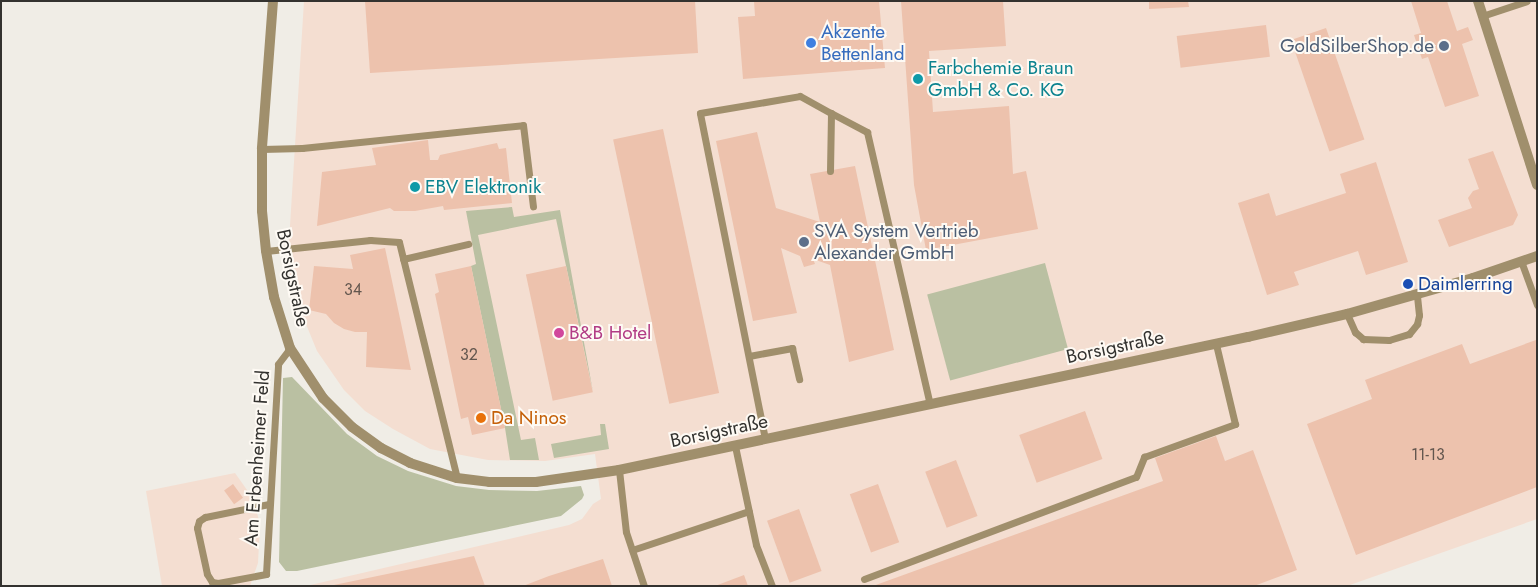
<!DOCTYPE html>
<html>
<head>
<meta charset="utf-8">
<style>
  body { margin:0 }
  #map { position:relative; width:1538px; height:587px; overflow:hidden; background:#f0ede6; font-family:Jost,sans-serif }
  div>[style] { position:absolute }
  .commercial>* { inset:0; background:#f4ded1 }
  .green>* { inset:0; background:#bac0a2; transform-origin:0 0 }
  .building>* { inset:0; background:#edc2ad; transform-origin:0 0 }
  .service>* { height:7px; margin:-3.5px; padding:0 3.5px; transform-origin:3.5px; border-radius:3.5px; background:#a08f6c }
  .minor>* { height:10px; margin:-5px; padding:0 5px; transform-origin:5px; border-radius:5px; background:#a08f6c }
  .dots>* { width:14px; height:14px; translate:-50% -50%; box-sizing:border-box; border:2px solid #fefaf4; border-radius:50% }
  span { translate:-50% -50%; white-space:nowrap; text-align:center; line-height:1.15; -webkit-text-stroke:4px #fefaf4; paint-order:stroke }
  .number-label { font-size:16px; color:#62564e }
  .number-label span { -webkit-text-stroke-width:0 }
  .shop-label { font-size:19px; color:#366cbe }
  .left { translate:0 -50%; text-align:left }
  .service-label { font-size:19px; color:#4e5e75 }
  .right { translate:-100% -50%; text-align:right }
  .culture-label { font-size:19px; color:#0d838f }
  .street-label { font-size:19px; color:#33322f }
  .transit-label { font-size:19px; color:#164399 }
  .hotel-label { font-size:19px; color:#b23c85 }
  .food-label { font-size:19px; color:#c56008 }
  .frame { position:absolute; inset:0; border:2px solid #33322f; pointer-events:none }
</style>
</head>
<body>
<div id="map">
  <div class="commercial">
    <i style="clip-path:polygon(304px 1px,1537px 1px,1537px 519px,1347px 586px,306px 586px,569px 525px,582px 519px,593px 504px,601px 499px,595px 454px,545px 461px,488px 460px,430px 449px,393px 429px,365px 411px,344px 390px,317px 351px,292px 290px,288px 258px)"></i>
    <i style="clip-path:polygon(235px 473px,252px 497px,260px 523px,258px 563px,250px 586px,162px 586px,146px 491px)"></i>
  </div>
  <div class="green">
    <i style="clip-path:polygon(512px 207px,514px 217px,560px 210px,593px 392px,556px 219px,478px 235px,521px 440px,535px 438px,539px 460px,510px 460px,505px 428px,471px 266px,476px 264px,466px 211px)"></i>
    <i style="left:1045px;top:263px;width:89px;height:122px;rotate:75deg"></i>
    <i style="clip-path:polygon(292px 377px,347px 434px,377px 456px,408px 471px,456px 486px,489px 490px,537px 491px,581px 486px,584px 495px,582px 499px,561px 516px,297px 571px,286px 571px,279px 562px,283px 378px)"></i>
    <i style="clip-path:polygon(600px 424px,605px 424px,609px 449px,554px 458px,551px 444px,601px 435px)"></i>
  </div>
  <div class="building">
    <i style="clip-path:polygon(365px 1px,695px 1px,698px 53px,370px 73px)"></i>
    <i style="clip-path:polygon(754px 1px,879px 1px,885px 68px,743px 79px,738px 17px,755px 16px)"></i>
    <i style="clip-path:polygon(901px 1px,1003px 1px,1006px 46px,929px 51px,933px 112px,1009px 106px,1013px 174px,1026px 171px,1038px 229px,926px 250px,914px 185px)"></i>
    <i style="clip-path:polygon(1149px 1px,1188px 1px,1189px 7px,1149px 9px)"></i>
    <i style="clip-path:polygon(1411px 1px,1447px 1px,1457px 31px,1468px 27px,1473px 40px,1462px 44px,1479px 96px,1445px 107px,1428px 57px,1422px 59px,1414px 35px,1421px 33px)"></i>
    <i style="left:1266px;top:25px;width:32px;height:90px;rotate:83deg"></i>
    <i style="left:1326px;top:28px;width:118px;height:37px;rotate:71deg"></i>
    <i style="left:663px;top:129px;width:270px;height:51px;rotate:78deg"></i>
    <i style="clip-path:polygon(757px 132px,776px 208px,820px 222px,810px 174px,855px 166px,894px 350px,849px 362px,830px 265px,813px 259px,815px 264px,804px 267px,800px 256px,781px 248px,797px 313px,753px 321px,716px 141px)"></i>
    <i style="clip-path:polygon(428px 140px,430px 160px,438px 160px,440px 155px,497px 143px,499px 149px,506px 148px,512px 203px,444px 210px,443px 206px,415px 211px,394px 211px,390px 208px,317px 226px,322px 172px,376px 165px,372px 148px)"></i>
    <i style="clip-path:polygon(1493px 151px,1518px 215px,1513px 225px,1449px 247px,1438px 220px,1472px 208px,1468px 198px,1473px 191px,1479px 189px,1468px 159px)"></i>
    <i style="clip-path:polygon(1376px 162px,1408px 262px,1366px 275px,1358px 251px,1294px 272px,1299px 285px,1267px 295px,1238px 203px,1269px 193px,1276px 216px,1346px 193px,1340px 174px)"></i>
    <i style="clip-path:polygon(385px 248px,411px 370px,366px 367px,367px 332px,355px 332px,344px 329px,334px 323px,326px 314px,309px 310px,314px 266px,353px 269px,350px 255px)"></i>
    <i style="clip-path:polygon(471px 266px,505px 428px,472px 435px,468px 417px,461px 419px,435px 294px,439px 292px,435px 274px)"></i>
    <i style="left:566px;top:266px;width:129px;height:41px;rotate:78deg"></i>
    <i style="clip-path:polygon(1536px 340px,1537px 487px,1356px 555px,1307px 424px,1372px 399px,1365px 380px,1462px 344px,1470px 364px)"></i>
    <i style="left:1085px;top:411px;width:51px;height:70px;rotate:70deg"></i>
    <i style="clip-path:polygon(1216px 436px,1225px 461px,1253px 450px,1297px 570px,1254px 586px,873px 586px,1163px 481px,1155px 458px)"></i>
    <i style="left:956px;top:460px;width:60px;height:33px;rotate:69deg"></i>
    <i style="left:233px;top:484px;width:17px;height:11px;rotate:54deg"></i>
    <i style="left:878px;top:484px;width:62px;height:30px;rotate:70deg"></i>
    <i style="left:799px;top:509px;width:66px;height:34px;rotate:70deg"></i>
    <i style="clip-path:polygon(474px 556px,485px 586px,334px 586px,334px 585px)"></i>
    <i style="clip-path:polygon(603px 559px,612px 586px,523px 586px,549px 576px)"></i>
    <i style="clip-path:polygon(744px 575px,748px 586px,715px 586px)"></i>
  </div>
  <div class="service">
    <i style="left:1482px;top:16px;width:47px;rotate:-18.4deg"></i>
    <i style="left:262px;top:149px;width:40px;rotate:-1.4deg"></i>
    <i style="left:302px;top:148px;width:222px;rotate:-5.9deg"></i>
    <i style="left:523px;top:125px;width:82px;rotate:83deg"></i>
    <i style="left:830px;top:171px;width:58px;rotate:-89deg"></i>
    <i style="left:831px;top:113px;width:41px;rotate:27.8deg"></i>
    <i style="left:867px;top:132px;width:279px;rotate:77deg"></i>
    <i style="left:266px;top:251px;width:105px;rotate:-6deg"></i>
    <i style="left:370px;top:240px;width:29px;rotate:4deg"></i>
    <i style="left:399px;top:242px;width:243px;rotate:76.2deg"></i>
    <i style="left:403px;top:259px;width:67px;rotate:-13deg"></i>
    <i style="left:1521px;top:261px;width:47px;rotate:70deg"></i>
    <i style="left:1347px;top:314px;width:20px;rotate:66deg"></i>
    <i style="left:1355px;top:332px;width:11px;rotate:41deg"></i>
    <i style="left:1363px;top:339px;width:26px;rotate:2deg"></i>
    <i style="left:1389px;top:340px;width:21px;rotate:-17deg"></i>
    <i style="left:1409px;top:334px;width:13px;rotate:-51deg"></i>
    <i style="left:1417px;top:324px;width:9px;rotate:-77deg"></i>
    <i style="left:1419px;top:315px;width:20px;rotate:-96deg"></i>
    <i style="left:749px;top:356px;width:44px;rotate:-10.5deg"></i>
    <i style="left:792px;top:348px;width:32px;rotate:77deg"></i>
    <i style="left:765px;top:439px;width:332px;rotate:-101.3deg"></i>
    <i style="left:700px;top:113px;width:101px;rotate:-9.6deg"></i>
    <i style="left:800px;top:96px;width:35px;rotate:29deg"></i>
    <i style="left:735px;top:446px;width:101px;rotate:78deg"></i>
    <i style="left:756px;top:545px;width:44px;rotate:68.7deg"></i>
    <i style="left:619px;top:470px;width:62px;rotate:83.6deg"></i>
    <i style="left:626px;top:532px;width:57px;rotate:71.6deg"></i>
    <i style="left:269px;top:504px;width:65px;rotate:168.5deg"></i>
    <i style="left:205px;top:517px;width:7px;rotate:146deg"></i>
    <i style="left:199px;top:521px;width:7px;rotate:106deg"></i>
    <i style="left:197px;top:528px;width:47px;rotate:77.7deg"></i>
    <i style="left:207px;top:574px;width:9px;rotate:58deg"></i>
    <i style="left:212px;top:582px;width:6px;rotate:9deg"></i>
    <i style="left:218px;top:583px;width:49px;rotate:-10.6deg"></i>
    <i style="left:266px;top:574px;width:210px;rotate:-86.7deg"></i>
    <i style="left:278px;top:364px;width:20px;rotate:-53deg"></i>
    <i style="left:632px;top:550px;width:123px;rotate:-18.4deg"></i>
    <i style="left:864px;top:579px;width:290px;rotate:-20.6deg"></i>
    <i style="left:1136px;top:477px;width:22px;rotate:-68deg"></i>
    <i style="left:1144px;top:457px;width:97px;rotate:-19.9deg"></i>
    <i style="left:1235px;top:424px;width:82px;rotate:-103.4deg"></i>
  </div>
  <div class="minor">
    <i style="left:273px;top:1px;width:148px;rotate:94.3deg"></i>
    <i style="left:262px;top:149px;width:62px;rotate:90deg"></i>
    <i style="left:262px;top:211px;width:40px;rotate:84.3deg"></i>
    <i style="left:266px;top:251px;width:47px;rotate:80.1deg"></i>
    <i style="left:274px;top:297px;width:53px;rotate:72.6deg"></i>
    <i style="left:290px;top:348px;width:60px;rotate:56.6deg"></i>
    <i style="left:323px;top:398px;width:41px;rotate:45deg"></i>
    <i style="left:352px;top:427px;width:36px;rotate:36deg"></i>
    <i style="left:381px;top:448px;width:33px;rotate:27deg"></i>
    <i style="left:410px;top:463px;width:49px;rotate:17.7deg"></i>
    <i style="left:457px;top:478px;width:32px;rotate:7deg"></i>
    <i style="left:489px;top:482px;width:47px"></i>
    <i style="left:536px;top:482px;width:84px;rotate:-8.2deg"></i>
    <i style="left:619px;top:470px;width:643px;rotate:-11.94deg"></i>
    <i style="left:1248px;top:337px;width:102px;rotate:-13.1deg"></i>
    <i style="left:1347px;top:314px;width:131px;rotate:-15.9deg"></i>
    <i style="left:1473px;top:278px;width:68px;rotate:-19deg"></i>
    <i style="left:1478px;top:1px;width:193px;rotate:72.2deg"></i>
  </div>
  <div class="dots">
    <i style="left:811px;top:43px;background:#3f7fe0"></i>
    <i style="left:1444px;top:46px;background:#5c6f8a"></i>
    <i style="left:918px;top:79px;background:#0f9aa8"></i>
    <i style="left:415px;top:187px;background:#0f9aa8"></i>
    <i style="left:804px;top:242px;background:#5c6f8a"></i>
    <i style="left:1408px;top:284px;background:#1a4fb4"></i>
    <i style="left:559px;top:333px;background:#d1479c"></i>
    <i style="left:481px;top:418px;background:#e8710a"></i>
  </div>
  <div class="number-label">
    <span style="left:353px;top:290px">34</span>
    <span style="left:469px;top:355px">32</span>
    <span style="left:1428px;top:455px">11-13</span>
  </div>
  <div class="shop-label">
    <span class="left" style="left:821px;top:43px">Akzente<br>Bettenland</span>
  </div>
  <div class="service-label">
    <span class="right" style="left:1434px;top:46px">GoldSilberShop.de</span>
    <span class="left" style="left:814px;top:242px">SVA System Vertrieb<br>Alexander GmbH</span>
  </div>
  <div class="culture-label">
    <span class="left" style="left:928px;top:79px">Farbchemie Braun<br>GmbH &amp; Co. KG</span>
    <span class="left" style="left:425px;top:187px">EBV Elektronik</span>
  </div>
  <div class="street-label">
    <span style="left:293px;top:278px;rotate:78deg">Borsigstraße</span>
    <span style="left:1115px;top:347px;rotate:-12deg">Borsigstraße</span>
    <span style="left:719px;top:431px;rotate:-12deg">Borsigstraße</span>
    <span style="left:257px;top:458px;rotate:-86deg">Am Erbenheimer Feld</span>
  </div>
  <div class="transit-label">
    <span class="left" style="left:1418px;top:284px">Daimlerring</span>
  </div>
  <div class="hotel-label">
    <span class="left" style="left:569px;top:333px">B&amp;B Hotel</span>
  </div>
  <div class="food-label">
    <span class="left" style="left:491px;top:418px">Da Ninos</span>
  </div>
  <div class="frame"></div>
</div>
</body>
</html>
